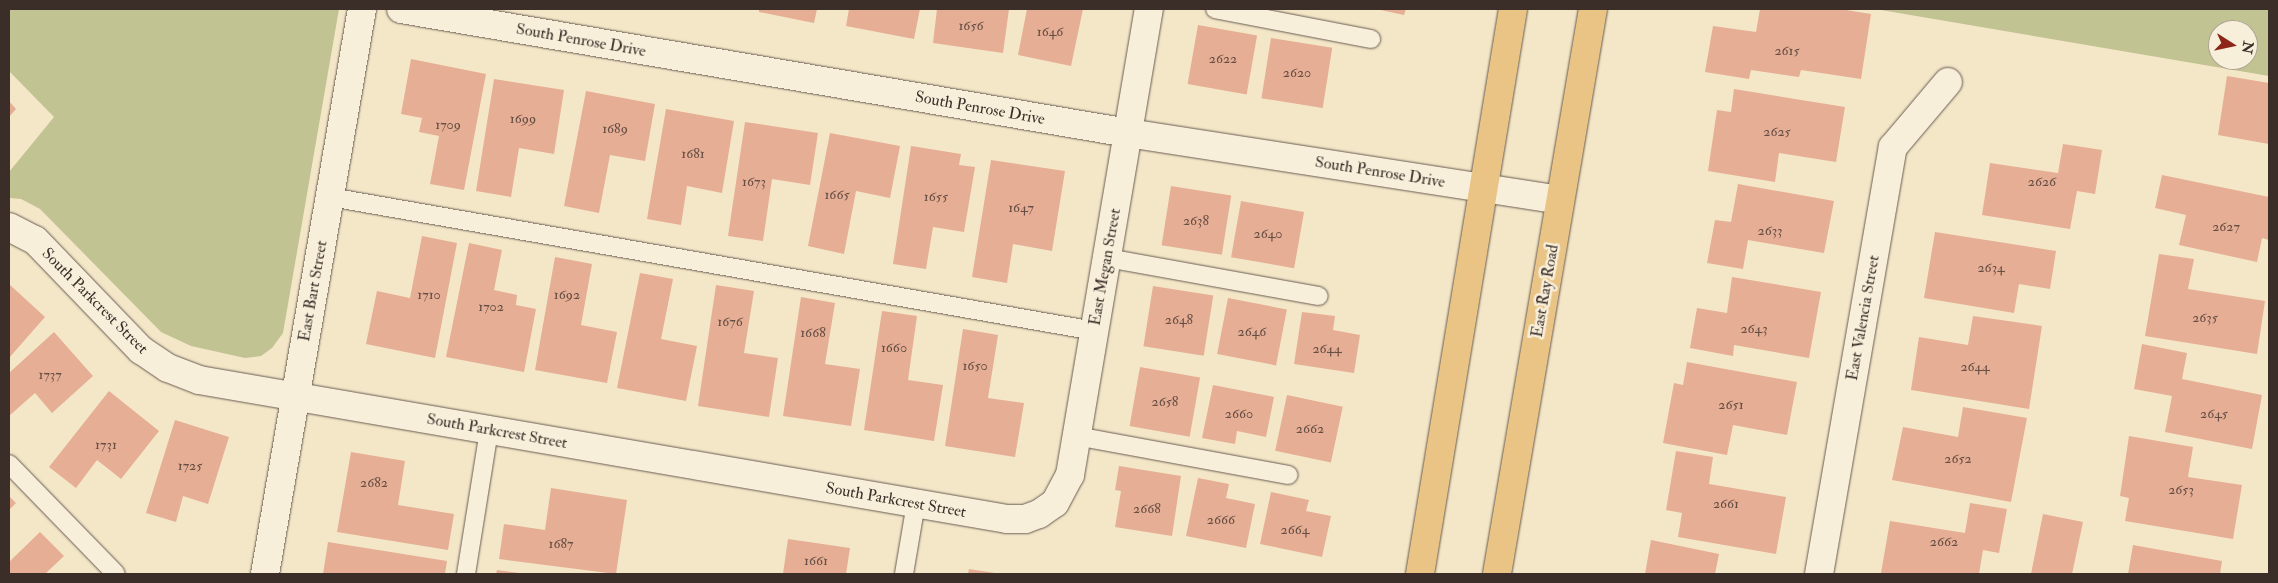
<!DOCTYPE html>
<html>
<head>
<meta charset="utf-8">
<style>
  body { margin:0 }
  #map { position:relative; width:2278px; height:583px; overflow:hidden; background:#f4e7c8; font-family:"IM FELL Double Pica",serif }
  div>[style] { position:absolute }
  .green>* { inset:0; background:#c2c392 }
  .building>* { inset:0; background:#e6ae94; transform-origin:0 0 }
  .roads { filter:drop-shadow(0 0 1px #695c51) drop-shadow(0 0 1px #695c51) }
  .service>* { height:18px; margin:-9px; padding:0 9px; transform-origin:9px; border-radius:9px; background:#f8efdb }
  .minor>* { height:28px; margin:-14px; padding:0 14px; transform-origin:14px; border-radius:14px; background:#f8efdb }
  .primary>* { height:28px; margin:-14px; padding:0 14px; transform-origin:14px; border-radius:14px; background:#eac484 }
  span { translate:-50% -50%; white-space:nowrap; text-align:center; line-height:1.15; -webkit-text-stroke:5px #f8efdb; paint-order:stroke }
  .number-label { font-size:14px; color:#664e44 }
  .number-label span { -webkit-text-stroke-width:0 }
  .street-label { font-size:16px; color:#3b2e29 }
  .frame { position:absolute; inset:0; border:10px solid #3b2e29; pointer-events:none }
  .north { position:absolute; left:2208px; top:20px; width:50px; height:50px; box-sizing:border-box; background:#f8efdb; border:1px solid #aca294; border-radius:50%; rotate:100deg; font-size:14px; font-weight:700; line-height:20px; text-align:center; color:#3b2e29 }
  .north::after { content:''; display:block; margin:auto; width:18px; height:22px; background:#8f2418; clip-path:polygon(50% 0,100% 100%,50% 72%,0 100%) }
</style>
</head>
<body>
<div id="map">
  <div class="green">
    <i style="clip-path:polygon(9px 9px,339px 9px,283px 333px,272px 348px,261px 356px,245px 358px,191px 346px,161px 332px,40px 209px,21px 199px,9px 198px,9px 172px,54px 117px,9px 71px)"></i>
    <i style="clip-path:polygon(evenodd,1875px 9px,2269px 9px,2269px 76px,1875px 9px,2218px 30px,2248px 30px,2248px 60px,2218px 60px,2218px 30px)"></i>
  </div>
  <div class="building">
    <i style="clip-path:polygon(759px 9px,817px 9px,814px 23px,759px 12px)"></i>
    <i style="clip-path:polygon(849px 9px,920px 9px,914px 39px,846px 26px)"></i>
    <i style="clip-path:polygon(937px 9px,1009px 9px,1003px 53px,933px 43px)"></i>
    <i style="clip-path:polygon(1027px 9px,1083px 9px,1071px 66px,1018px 55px)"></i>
    <i style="clip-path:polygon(1376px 9px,1406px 9px,1404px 15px)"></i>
    <i style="clip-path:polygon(1760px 9px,1840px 9px,1871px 14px,1861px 79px,1801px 70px,1799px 77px,1751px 70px,1749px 79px,1705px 72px,1713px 26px,1756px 32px)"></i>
    <i style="left:1198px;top:25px;width:60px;height:60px;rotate:10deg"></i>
    <i style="left:1271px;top:38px;width:62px;height:61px;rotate:9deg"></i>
    <i style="clip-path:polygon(411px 59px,486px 74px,464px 190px,430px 184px,439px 136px,419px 132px,422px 118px,401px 114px)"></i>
    <i style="clip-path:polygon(2227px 76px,2269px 83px,2269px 144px,2218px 135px)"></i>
    <i style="clip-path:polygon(494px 79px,564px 90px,554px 154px,519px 148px,511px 197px,476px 191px)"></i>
    <i style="clip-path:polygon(1734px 89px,1845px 107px,1836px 162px,1779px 153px,1775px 182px,1708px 171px,1717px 110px,1731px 112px)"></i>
    <i style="clip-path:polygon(586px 91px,655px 104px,645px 161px,610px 155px,599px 213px,564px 206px)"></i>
    <i style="clip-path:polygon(9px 101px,16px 109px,9px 117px)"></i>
    <i style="clip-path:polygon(666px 109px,734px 121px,722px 193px,687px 186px,681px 225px,647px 219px)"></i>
    <i style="clip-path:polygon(745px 122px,818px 133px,810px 185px,772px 179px,763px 241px,728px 236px)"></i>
    <i style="clip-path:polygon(830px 133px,900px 146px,890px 198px,856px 191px,844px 254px,808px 246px)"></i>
    <i style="clip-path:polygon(2063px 144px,2102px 150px,2095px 194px,2077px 191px,2070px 229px,1982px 215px,1990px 163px,2058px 173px)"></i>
    <i style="clip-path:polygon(911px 146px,961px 154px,959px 165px,975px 167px,964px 232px,933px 227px,926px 269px,893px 264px)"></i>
    <i style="clip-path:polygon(991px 160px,1065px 171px,1052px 251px,1013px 244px,1007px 283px,972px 277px)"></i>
    <i style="clip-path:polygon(2162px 175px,2269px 197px,2269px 240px,2262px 238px,2257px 262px,2179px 245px,2186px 215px,2155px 208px)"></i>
    <i style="clip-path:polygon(1738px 184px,1834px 201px,1824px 253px,1748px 240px,1743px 269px,1707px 263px,1715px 220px,1731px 222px)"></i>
    <i style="left:1171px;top:186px;width:61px;height:60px;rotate:9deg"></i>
    <i style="left:1241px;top:201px;width:64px;height:57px;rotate:10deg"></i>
    <i style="clip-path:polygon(1935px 232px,2056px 251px,2050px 289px,2019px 284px,2014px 313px,1924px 298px)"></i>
    <i style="clip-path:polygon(422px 236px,457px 243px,435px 358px,366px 344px,377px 291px,410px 298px)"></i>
    <i style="clip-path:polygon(469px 243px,502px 250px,494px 290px,517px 295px,516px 305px,536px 309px,524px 372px,446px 357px)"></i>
    <i style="clip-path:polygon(2159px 254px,2194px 259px,2188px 289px,2265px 301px,2257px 354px,2145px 336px)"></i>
    <i style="clip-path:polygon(555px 257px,592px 264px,581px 325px,617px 332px,607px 383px,535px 370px)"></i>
    <i style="clip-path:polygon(640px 273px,673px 279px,661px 339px,697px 346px,686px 401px,617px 388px)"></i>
    <i style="clip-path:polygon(1732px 277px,1821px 292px,1809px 358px,1734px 345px,1733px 356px,1690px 348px,1697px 308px,1727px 313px)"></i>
    <i style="clip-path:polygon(9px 284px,45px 317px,9px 358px)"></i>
    <i style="clip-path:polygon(716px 285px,754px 291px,744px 353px,778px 358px,769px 417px,698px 406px)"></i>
    <i style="left:1153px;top:286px;width:61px;height:61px;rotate:9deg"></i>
    <i style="clip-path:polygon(801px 297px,835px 303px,825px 364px,860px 369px,851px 426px,783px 416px)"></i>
    <i style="left:1228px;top:298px;width:60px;height:57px;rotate:11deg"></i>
    <i style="clip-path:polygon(882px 311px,917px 316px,908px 380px,943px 385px,934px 441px,864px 430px)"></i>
    <i style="clip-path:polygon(1302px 312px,1335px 316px,1333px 330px,1360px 335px,1354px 373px,1294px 364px)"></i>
    <i style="clip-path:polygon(1973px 316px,2042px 326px,2029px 409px,1911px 390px,1919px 337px,1968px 345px)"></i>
    <i style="clip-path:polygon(963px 329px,998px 335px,988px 398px,1024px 403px,1015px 457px,945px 446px)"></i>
    <i style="clip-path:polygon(54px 332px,93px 376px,52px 413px,35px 393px,9px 416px,9px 373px)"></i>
    <i style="clip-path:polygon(2142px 344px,2187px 353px,2182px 379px,2262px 395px,2252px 449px,2165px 432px,2172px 396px,2134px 389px)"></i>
    <i style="clip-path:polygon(1687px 362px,1797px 382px,1787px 435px,1733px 425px,1727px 455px,1663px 443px,1674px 383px,1683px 385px)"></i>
    <i style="left:1140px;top:367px;width:61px;height:60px;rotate:10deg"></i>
    <i style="clip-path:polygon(1213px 385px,1274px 397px,1266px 437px,1237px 431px,1235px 444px,1202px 438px)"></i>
    <i style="clip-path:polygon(109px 391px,159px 431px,121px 479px,97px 460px,76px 488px,49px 467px)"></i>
    <i style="left:1287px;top:395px;width:57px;height:57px;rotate:12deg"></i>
    <i style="clip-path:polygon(1963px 407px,2027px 418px,2011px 502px,1892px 480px,1903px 427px,1958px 437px)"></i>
    <i style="clip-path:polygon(175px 420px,229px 437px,208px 504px,183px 496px,176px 522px,146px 513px)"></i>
    <i style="clip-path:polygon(2129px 436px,2193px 447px,2188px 477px,2242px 485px,2233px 539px,2125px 521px,2129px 498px,2120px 496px)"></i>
    <i style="clip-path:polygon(1676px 451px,1713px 457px,1709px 484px,1786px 497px,1776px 554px,1678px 537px,1682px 513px,1666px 510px)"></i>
    <i style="clip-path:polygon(351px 452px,405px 461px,398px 505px,454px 514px,448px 550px,337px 532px)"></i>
    <i style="clip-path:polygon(1119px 466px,1181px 476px,1172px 536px,1115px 527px,1121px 491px,1115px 490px)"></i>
    <i style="clip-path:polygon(1198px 478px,1229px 484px,1226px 498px,1255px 504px,1246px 548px,1186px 536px)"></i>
    <i style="clip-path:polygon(551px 488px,627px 500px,616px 574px,499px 559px,504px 524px,545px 530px)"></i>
    <i style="clip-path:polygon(1271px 492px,1309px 500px,1306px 511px,1331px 516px,1322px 557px,1260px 544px)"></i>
    <i style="clip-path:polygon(9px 496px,16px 503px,9px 510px)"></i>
    <i style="clip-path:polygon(1970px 503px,2007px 509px,1999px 553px,1983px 550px,1979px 574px,1881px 573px,1890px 521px,1965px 533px)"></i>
    <i style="clip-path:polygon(2043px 514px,2083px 522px,2072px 574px,2031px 574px)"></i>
    <i style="clip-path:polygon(40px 532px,64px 556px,45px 574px,9px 574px,9px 562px)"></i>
    <i style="clip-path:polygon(788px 539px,850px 548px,846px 574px,783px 574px)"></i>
    <i style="clip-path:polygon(1651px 540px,1719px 554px,1715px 574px,1645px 574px)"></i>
    <i style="clip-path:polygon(328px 542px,447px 561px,445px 574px,323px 574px)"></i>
    <i style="clip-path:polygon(2133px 545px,2222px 561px,2220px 574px,2128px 574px)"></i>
    <i style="clip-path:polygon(969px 569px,995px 573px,995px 574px,968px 574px)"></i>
    <i style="clip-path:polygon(497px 570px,519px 573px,518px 574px,496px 574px)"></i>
  </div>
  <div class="roads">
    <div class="service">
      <i style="left:1215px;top:9px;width:159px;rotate:10.9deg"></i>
      <i style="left:330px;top:197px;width:777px;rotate:9.94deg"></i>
      <i style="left:1107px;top:258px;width:215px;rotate:10.2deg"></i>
      <i style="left:1076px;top:436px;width:216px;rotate:10.4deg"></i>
      <i style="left:9px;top:464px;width:153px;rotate:45.8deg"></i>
      <i style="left:466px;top:574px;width:146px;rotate:-80.9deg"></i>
      <i style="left:904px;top:574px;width:72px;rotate:-80.4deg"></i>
    </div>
    <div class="minor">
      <i style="left:401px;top:9px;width:737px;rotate:9.68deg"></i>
      <i style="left:1128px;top:133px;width:437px;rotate:8.8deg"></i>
      <i style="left:9px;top:227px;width:29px;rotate:27deg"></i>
      <i style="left:35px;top:240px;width:153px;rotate:46.1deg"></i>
      <i style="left:141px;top:350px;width:32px;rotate:34deg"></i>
      <i style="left:168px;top:368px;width:33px;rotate:21deg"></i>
      <i style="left:199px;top:380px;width:820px;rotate:9.76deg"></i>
      <i style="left:1007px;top:519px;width:18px"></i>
      <i style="left:1025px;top:519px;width:15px;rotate:-20deg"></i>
      <i style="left:1039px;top:514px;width:19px;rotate:-35deg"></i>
      <i style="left:1055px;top:503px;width:32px;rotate:-62deg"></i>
      <i style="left:1070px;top:475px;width:473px;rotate:-80.4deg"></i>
      <i style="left:265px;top:574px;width:573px;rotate:-80.26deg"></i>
      <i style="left:1819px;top:574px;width:433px;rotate:-80.2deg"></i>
      <i style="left:1893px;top:147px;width:85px;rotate:-49.8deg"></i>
    </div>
    <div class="primary">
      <i style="left:1420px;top:574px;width:573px;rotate:-80.65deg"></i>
      <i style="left:1497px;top:574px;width:573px;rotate:-80.36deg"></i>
    </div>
  </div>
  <div class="number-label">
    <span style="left:971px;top:26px">1656</span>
    <span style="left:1050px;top:32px">1646</span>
    <span style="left:1787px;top:51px">2615</span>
    <span style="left:1223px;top:59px">2622</span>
    <span style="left:1297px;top:73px">2620</span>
    <span style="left:523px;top:119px">1699</span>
    <span style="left:448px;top:125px">1709</span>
    <span style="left:615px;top:129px">1689</span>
    <span style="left:1777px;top:132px">2625</span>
    <span style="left:693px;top:154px">1681</span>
    <span style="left:754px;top:182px">1673</span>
    <span style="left:2042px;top:182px">2626</span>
    <span style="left:837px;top:195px">1665</span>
    <span style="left:936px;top:197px">1655</span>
    <span style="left:1021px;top:208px">1647</span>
    <span style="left:1196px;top:221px">2638</span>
    <span style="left:2226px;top:227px">2627</span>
    <span style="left:1770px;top:231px">2633</span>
    <span style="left:1268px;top:234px">2640</span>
    <span style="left:1991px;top:268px">2634</span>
    <span style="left:429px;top:295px">1710</span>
    <span style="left:567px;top:295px">1692</span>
    <span style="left:491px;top:307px">1702</span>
    <span style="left:2205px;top:318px">2635</span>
    <span style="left:1179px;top:320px">2648</span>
    <span style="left:730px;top:322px">1676</span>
    <span style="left:1754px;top:329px">2643</span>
    <span style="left:1252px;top:332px">2646</span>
    <span style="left:813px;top:333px">1668</span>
    <span style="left:894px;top:348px">1660</span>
    <span style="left:1327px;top:349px">2644</span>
    <span style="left:975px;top:366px">1650</span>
    <span style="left:1975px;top:367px">2644</span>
    <span style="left:50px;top:375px">1737</span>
    <span style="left:1165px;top:402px">2658</span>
    <span style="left:1731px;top:405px">2651</span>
    <span style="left:1239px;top:414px">2660</span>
    <span style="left:2214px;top:414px">2645</span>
    <span style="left:1310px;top:429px">2662</span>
    <span style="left:106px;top:445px">1731</span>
    <span style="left:1958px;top:459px">2652</span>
    <span style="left:190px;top:466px">1725</span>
    <span style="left:374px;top:483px">2682</span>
    <span style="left:2181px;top:490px">2653</span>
    <span style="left:1726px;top:504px">2661</span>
    <span style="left:1147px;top:509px">2668</span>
    <span style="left:1221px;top:520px">2666</span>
    <span style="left:1295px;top:530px">2664</span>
    <span style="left:1944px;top:542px">2662</span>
    <span style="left:561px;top:544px">1687</span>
    <span style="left:816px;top:561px">1661</span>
  </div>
  <div class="street-label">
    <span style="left:581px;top:40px;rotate:10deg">South Penrose Drive</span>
    <span style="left:980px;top:108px;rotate:10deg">South Penrose Drive</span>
    <span style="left:1380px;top:172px;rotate:9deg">South Penrose Drive</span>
    <span style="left:1105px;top:267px;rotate:-80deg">East Megan Street</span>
    <span style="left:313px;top:291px;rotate:-80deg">East Bart Street</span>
    <span style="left:1545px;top:291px;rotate:-80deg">East Ray Road</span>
    <span style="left:95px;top:301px;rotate:45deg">South Parkcrest Street</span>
    <span style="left:1863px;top:318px;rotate:-80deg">East Valencia Street</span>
    <span style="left:497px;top:431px;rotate:10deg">South Parkcrest Street</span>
    <span style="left:896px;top:500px;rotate:10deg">South Parkcrest Street</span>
  </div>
  <div class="frame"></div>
  <div class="north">N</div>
</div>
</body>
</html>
